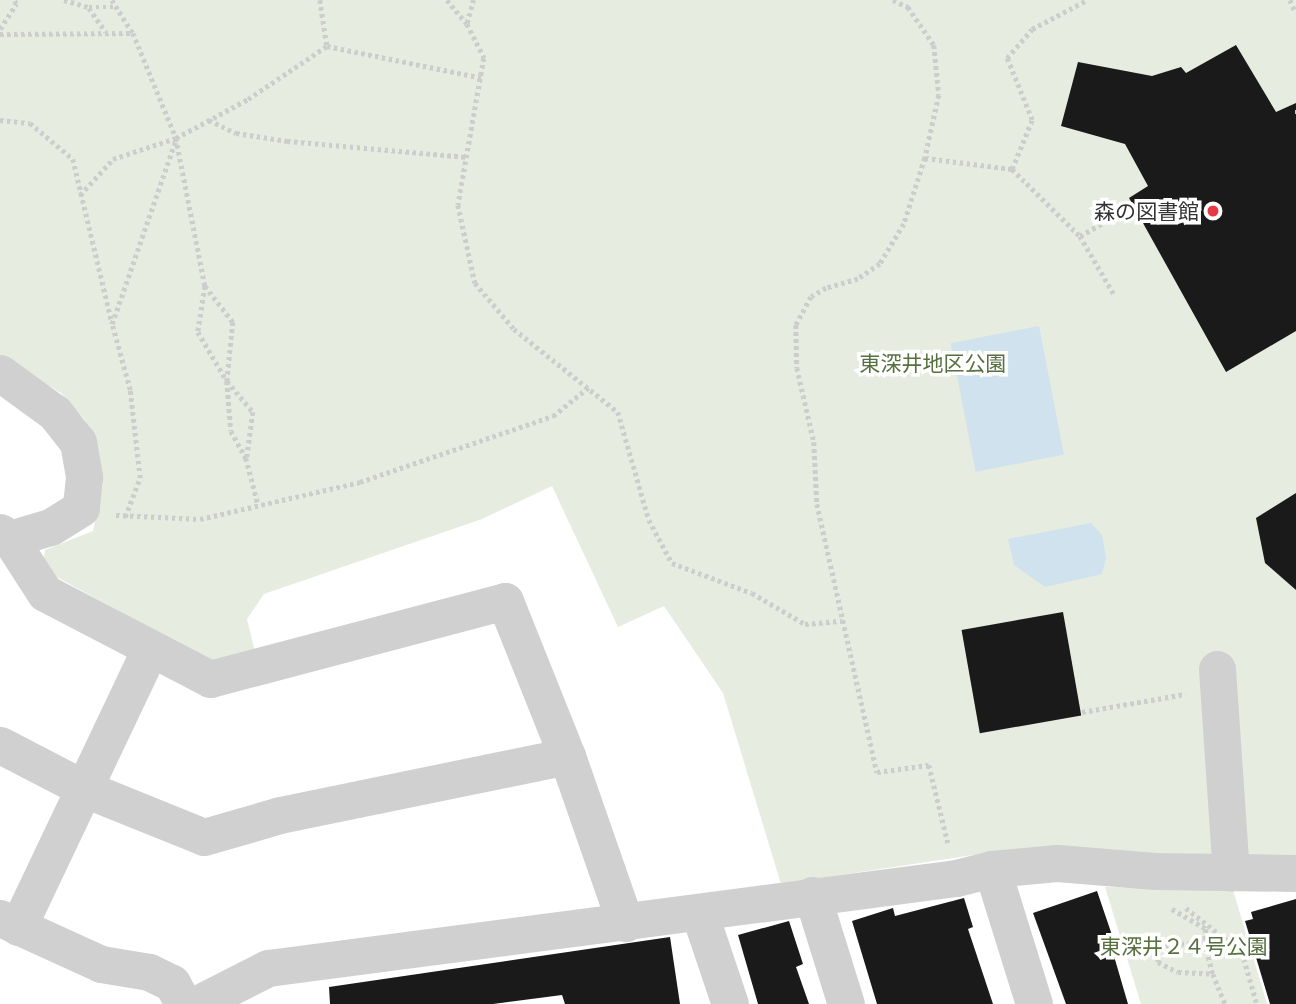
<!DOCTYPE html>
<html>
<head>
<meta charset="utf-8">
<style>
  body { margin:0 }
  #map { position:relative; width:1296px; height:1004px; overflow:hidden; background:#fff; font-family:"Golos Text","Noto Sans JP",sans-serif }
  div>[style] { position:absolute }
  .green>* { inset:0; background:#e6ecdf }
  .water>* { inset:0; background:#cfe2ee; transform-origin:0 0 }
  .building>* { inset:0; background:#1a1a1a; transform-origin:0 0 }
  .path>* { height:4.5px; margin-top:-2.25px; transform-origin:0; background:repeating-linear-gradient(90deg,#cdcdcd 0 3.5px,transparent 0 7px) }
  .minor>* { height:37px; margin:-18.5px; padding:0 18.5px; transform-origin:18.5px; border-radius:18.5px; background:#d0d0d0 }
  .dots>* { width:19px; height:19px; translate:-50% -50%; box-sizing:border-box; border:4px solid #fff; border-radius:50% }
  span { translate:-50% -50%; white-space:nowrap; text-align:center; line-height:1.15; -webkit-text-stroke:7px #fff; paint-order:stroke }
  .poi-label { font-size:21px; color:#333 }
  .right { translate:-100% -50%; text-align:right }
  .park-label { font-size:21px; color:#56703f }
</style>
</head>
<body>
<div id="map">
  <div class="green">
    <i style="clip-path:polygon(0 0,1296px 0,1296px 856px,1006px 850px,781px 884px,723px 693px,664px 606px,618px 627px,552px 486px,482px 519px,264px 594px,247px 619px,255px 652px,214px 663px,42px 569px,45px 550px,93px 531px,103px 483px,98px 449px,85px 420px,61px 393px,0 355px)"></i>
    <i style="clip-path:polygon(1105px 887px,1233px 890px,1267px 1004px,1141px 1004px)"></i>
  </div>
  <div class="water">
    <i style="left:1039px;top:326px;width:131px;height:90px;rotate:79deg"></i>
    <i style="clip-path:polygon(1091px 523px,1102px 535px,1106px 558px,1102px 574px,1045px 587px,1014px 565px,1008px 539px)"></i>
  </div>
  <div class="building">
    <i style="clip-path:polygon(1236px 45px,1276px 112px,1296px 103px,1296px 331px,1226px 372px,1129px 198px,1148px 186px,1125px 144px,1061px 126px,1078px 62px,1152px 76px,1181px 67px,1186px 73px)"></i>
    <i style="clip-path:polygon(1296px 493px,1296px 590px,1265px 563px,1256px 518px)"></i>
    <i style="left:1063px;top:612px;width:105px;height:103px;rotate:80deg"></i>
    <i style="clip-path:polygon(1097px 891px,1113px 938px,1109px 939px,1128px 1004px,1066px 1004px,1033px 913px)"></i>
    <i style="clip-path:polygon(964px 898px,973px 927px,968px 929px,993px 1004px,877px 1004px,852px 921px,893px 908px,895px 916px)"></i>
    <i style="clip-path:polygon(1296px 899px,1296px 1004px,1270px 1004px,1245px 921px,1253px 919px,1251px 912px)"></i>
    <i style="clip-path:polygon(789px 921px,803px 964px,796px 967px,809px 1004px,758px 1004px,738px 935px)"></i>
    <i style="clip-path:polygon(670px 937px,680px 1004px,565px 1004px,562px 995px,493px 1004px,330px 1004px,329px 987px)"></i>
  </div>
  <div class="path">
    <i style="left:64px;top:0;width:26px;rotate:16deg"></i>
    <i style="left:89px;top:7px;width:28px"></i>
    <i style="left:112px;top:0;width:39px;rotate:58deg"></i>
    <i style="left:133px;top:33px;width:113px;rotate:67.7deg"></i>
    <i style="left:176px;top:138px;width:151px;rotate:78.9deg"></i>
    <i style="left:205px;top:286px;width:47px;rotate:98.7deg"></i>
    <i style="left:198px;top:332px;width:57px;rotate:59.4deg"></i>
    <i style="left:227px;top:381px;width:50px;rotate:85.4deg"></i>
    <i style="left:231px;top:431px;width:31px;rotate:61deg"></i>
    <i style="left:246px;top:458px;width:48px;rotate:75.4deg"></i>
    <i style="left:320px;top:0;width:47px;rotate:81.3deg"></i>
    <i style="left:447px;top:0;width:31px;rotate:50deg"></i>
    <i style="left:467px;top:24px;width:38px;rotate:63deg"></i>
    <i style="left:484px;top:58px;width:149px;rotate:100deg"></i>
    <i style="left:458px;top:205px;width:80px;rotate:77.7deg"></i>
    <i style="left:475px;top:283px;width:60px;rotate:49.7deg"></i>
    <i style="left:514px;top:329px;width:133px;rotate:38.6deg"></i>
    <i style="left:618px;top:412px;width:112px;rotate:74deg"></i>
    <i style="left:649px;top:520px;width:49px;rotate:61.9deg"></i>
    <i style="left:672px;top:563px;width:85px;rotate:20.6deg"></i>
    <i style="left:752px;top:593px;width:61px;rotate:30.3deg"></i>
    <i style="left:805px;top:624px;width:37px;rotate:-5deg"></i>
    <i style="left:893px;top:0;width:17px;rotate:25deg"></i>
    <i style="left:908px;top:7px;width:46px;rotate:55.6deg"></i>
    <i style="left:934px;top:45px;width:50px;rotate:84.3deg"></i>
    <i style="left:939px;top:95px;width:65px;rotate:102.5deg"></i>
    <i style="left:925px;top:158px;width:69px;rotate:107.7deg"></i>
    <i style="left:904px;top:224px;width:47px;rotate:121deg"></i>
    <i style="left:880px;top:264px;width:27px;rotate:146deg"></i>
    <i style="left:858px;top:279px;width:33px;rotate:164deg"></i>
    <i style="left:826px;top:288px;width:17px;rotate:149deg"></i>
    <i style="left:811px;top:297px;width:32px;rotate:118deg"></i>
    <i style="left:796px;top:325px;width:43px;rotate:88.7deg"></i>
    <i style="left:797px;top:368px;width:76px;rotate:77.1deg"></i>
    <i style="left:814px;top:442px;width:62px;rotate:87.2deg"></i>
    <i style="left:817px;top:504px;width:275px;rotate:77.4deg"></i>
    <i style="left:877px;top:772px;width:52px;rotate:-7.7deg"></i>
    <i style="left:929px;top:765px;width:80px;rotate:76.3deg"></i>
    <i style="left:1290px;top:0;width:14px;rotate:65deg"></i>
    <i style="left:89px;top:8px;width:29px;rotate:55deg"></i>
    <i style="left:467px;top:23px;width:24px;rotate:-75deg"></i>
    <i style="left:0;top:29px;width:30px;rotate:-57deg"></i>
    <i style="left:16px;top:4px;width:4px;rotate:-117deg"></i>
    <i style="left:0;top:34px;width:132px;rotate:-0.4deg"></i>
    <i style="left:1295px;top:112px;width:1px"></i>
    <i style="left:0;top:120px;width:30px;rotate:6deg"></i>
    <i style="left:30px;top:123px;width:56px;rotate:39.9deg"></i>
    <i style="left:73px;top:159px;width:169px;rotate:76.6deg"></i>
    <i style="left:209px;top:120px;width:30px;rotate:26deg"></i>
    <i style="left:236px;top:133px;width:52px;rotate:8.9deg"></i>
    <i style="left:287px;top:141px;width:181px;rotate:5.1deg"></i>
    <i style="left:925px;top:158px;width:88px;rotate:7.2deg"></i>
    <i style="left:1012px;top:169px;width:95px;rotate:44.6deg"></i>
    <i style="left:1080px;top:236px;width:69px;rotate:59.7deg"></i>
    <i style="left:1012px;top:169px;width:53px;rotate:-67.8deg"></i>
    <i style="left:1032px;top:120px;width:67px;rotate:-112deg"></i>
    <i style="left:1007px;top:58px;width:38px;rotate:-49deg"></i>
    <i style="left:1032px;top:29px;width:62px;rotate:-27.8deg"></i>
    <i style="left:80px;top:195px;width:49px;rotate:-47.5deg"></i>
    <i style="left:113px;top:159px;width:66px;rotate:-18.4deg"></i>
    <i style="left:176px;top:138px;width:82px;rotate:-28.4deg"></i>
    <i style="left:248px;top:99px;width:95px;rotate:-33.9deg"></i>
    <i style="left:327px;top:46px;width:159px;rotate:11.6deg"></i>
    <i style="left:1080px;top:236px;width:56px;rotate:-29.7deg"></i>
    <i style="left:205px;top:286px;width:46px;rotate:52.1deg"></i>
    <i style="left:233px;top:322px;width:59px;rotate:95.8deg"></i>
    <i style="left:227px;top:381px;width:40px;rotate:50deg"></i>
    <i style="left:253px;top:412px;width:45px;rotate:97.6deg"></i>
    <i style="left:116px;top:515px;width:84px;rotate:2.7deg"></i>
    <i style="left:200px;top:519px;width:164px;rotate:-13deg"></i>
    <i style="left:360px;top:482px;width:204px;rotate:-18.9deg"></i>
    <i style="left:553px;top:416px;width:46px;rotate:-38.9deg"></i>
    <i style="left:125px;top:517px;width:42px;rotate:-69deg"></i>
    <i style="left:140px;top:478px;width:89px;rotate:-96.5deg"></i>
    <i style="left:130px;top:390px;width:68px;rotate:-105.3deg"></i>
    <i style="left:112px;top:324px;width:196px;rotate:-70.9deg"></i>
    <i style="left:1082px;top:712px;width:105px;rotate:-9.9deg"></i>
    <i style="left:1186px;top:908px;width:71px;rotate:38.2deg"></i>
    <i style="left:1242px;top:952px;width:54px;rotate:73.9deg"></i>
    <i style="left:1172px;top:909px;width:39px;rotate:30deg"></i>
    <i style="left:1206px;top:929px;width:14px;rotate:94deg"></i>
    <i style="left:1205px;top:943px;width:36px;rotate:177deg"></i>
    <i style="left:1169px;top:945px;width:13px;rotate:141deg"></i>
    <i style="left:1159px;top:953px;width:9px;rotate:96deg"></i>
    <i style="left:1158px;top:962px;width:22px;rotate:27deg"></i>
    <i style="left:1178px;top:972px;width:35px;rotate:3deg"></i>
    <i style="left:1213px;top:974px;width:32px;rotate:68deg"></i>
    <i style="left:1205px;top:943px;width:32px;rotate:76deg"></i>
  </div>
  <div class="minor">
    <i style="left:0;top:373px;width:68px;rotate:36deg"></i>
    <i style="left:55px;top:413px;width:37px;rotate:52deg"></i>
    <i style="left:78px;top:442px;width:36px;rotate:80deg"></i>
    <i style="left:84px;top:477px;width:31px;rotate:96deg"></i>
    <i style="left:81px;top:508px;width:36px;rotate:148deg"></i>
    <i style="left:50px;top:527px;width:42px;rotate:163.3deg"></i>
    <i style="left:0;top:532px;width:12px;rotate:35deg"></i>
    <i style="left:10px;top:539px;width:64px;rotate:57.1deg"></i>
    <i style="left:45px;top:593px;width:186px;rotate:27.5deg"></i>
    <i style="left:210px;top:679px;width:305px;rotate:-14.8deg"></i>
    <i style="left:505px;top:601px;width:167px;rotate:68.2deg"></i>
    <i style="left:567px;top:756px;width:177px;rotate:70.8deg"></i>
    <i style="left:1217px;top:669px;width:204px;rotate:86.1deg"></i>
    <i style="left:0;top:745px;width:96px;rotate:27.4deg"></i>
    <i style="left:85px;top:789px;width:128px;rotate:22deg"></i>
    <i style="left:204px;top:837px;width:79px;rotate:-16.1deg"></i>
    <i style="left:280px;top:815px;width:293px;rotate:-11.6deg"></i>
    <i style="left:992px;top:869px;width:141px;rotate:72.7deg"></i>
    <i style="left:812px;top:895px;width:114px;rotate:72.7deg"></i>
    <i style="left:699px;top:912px;width:97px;rotate:71.4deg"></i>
    <i style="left:0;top:918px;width:111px;rotate:24.5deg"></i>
    <i style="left:101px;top:964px;width:49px;rotate:9.5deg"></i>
    <i style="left:149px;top:972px;width:25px;rotate:26deg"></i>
    <i style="left:172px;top:983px;width:24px;rotate:62deg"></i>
    <i style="left:18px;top:927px;width:308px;rotate:-64.6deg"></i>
    <i style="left:197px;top:1004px;width:80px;rotate:-26.9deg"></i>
    <i style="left:268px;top:968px;width:694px;rotate:-7.45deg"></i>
    <i style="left:956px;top:878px;width:37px;rotate:-14deg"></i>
    <i style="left:992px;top:869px;width:65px;rotate:-5.3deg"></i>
    <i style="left:1057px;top:863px;width:98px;rotate:4.7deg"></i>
    <i style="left:1155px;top:871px;width:141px;rotate:0.8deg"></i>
  </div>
  <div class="dots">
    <i style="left:1213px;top:211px;background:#e63946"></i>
  </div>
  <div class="poi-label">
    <span class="right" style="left:1199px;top:211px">森の図書館</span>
  </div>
  <div class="park-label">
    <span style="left:933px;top:363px">東深井地区公園</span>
    <span style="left:1184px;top:946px">東深井２４号公園</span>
  </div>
</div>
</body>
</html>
